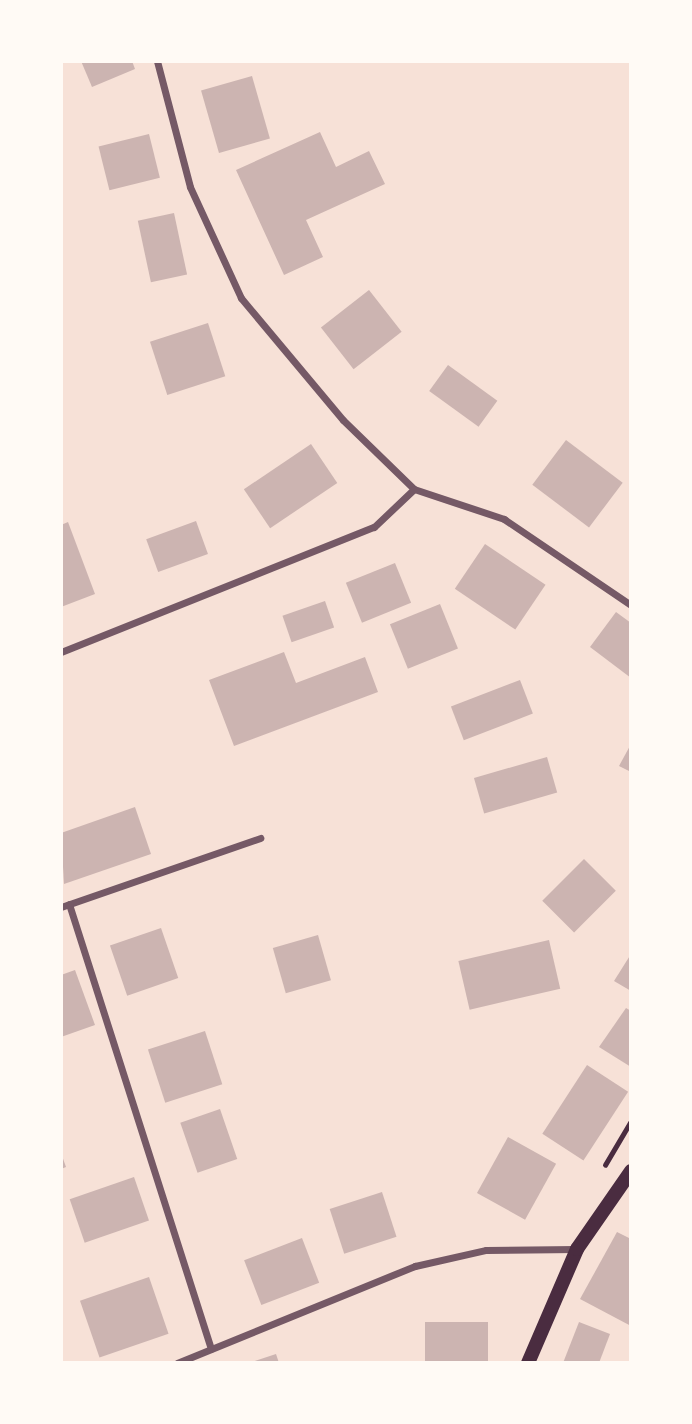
<!DOCTYPE html>
<html>
<head>
<meta charset="utf-8">
<style>
  body { margin:0 }
  #map { position:relative; width:692px; height:1424px; overflow:hidden; background:#f7e1d7; font-family:Bitter,serif }
  div>[style] { position:absolute }
  .building>* { inset:0; background:#ccb4b1; transform-origin:0 0 }
  .path>* { height:4.5px; margin:-2.25px; padding:0 2.25px; transform-origin:2.25px; border-radius:2.25px; background:#4a2c40 }
  .minor>* { height:7px; margin:-3.5px; padding:0 3.5px; transform-origin:3.5px; border-radius:3.5px; background:#755966 }
  .secondary>* { height:14px; margin:-7px; padding:0 7px; transform-origin:7px; border-radius:7px; background:#4a2c40 }
  span { translate:-50% -50%; white-space:nowrap; text-align:center; line-height:1.15; -webkit-text-stroke:7px #fffaf5; paint-order:stroke }
  .frame { position:absolute; inset:0; border:63px solid #fffaf5; pointer-events:none }
</style>
</head>
<body>
<div id="map">
  <div class="building">
    <i style="clip-path:polygon(81px 61px,132px 61px,135px 69px,92px 87px)"></i>
    <i style="left:252px;top:76px;width:65px;height:53px;rotate:74deg"></i>
    <i style="clip-path:polygon(320px 132px,336px 167px,369px 151px,385px 184px,306px 220px,323px 257px,284px 275px,236px 170px)"></i>
    <i style="left:149px;top:134px;width:45px;height:52px;rotate:76deg"></i>
    <i style="left:174px;top:213px;width:63px;height:37px;rotate:78deg"></i>
    <i style="left:369px;top:290px;width:53px;height:61px;rotate:52deg"></i>
    <i style="left:208px;top:323px;width:56px;height:61px;rotate:72deg"></i>
    <i style="left:448px;top:365px;width:61px;height:32px;rotate:36deg"></i>
    <i style="left:566px;top:440px;width:71px;height:56px;rotate:37deg"></i>
    <i style="left:311px;top:444px;width:47px;height:81px;rotate:56deg"></i>
    <i style="left:196px;top:521px;width:35px;height:53px;rotate:70deg"></i>
    <i style="clip-path:polygon(68px 522px,95px 594px,61px 607px,61px 525px)"></i>
    <i style="left:485px;top:544px;width:73px;height:54px;rotate:34deg"></i>
    <i style="left:395px;top:563px;width:43px;height:53px;rotate:68deg"></i>
    <i style="left:325px;top:601px;width:28px;height:45px;rotate:71deg"></i>
    <i style="left:440px;top:604px;width:48px;height:54px;rotate:68deg"></i>
    <i style="clip-path:polygon(616px 612px,631px 623px,631px 678px,590px 647px)"></i>
    <i style="clip-path:polygon(284px 652px,296px 683px,365px 657px,378px 692px,234px 746px,209px 680px)"></i>
    <i style="left:520px;top:680px;width:36px;height:74px;rotate:69deg"></i>
    <i style="clip-path:polygon(631px 744px,631px 772px,619px 766px)"></i>
    <i style="left:547px;top:757px;width:37px;height:76px;rotate:74deg"></i>
    <i style="clip-path:polygon(135px 807px,151px 854px,64px 884px,61px 833px)"></i>
    <i style="left:584px;top:859px;width:45px;height:59px;rotate:45deg"></i>
    <i style="left:161px;top:928px;width:53px;height:54px;rotate:71deg"></i>
    <i style="left:318px;top:935px;width:47px;height:47px;rotate:74deg"></i>
    <i style="left:549px;top:940px;width:50px;height:93px;rotate:77deg"></i>
    <i style="clip-path:polygon(631px 954px,631px 991px,614px 981px)"></i>
    <i style="clip-path:polygon(75px 970px,95px 1025px,61px 1037px,61px 975px)"></i>
    <i style="clip-path:polygon(626px 1008px,631px 1011px,631px 1067px,599px 1047px)"></i>
    <i style="left:205px;top:1031px;width:56px;height:60px;rotate:72deg"></i>
    <i style="left:587px;top:1065px;width:49px;height:82px;rotate:33deg"></i>
    <i style="left:220px;top:1109px;width:53px;height:42px;rotate:71deg"></i>
    <i style="left:508px;top:1137px;width:55px;height:64px;rotate:29deg"></i>
    <i style="clip-path:polygon(61px 1153px,66px 1167px,61px 1169px)"></i>
    <i style="left:134px;top:1177px;width:46px;height:68px;rotate:71deg"></i>
    <i style="left:382px;top:1192px;width:47px;height:55px;rotate:72deg"></i>
    <i style="clip-path:polygon(617px 1232px,631px 1239px,631px 1326px,580px 1299px)"></i>
    <i style="left:302px;top:1238px;width:48px;height:62px;rotate:69deg"></i>
    <i style="left:149px;top:1277px;width:60px;height:73px;rotate:71deg"></i>
    <i style="left:488px;top:1322px;width:41px;height:63px;rotate:90deg"></i>
    <i style="clip-path:polygon(579px 1322px,610px 1334px,599px 1363px,563px 1363px)"></i>
    <i style="clip-path:polygon(276px 1354px,279px 1363px,252px 1363px,252px 1362px)"></i>
  </div>
  <div class="path">
    <i style="left:605px;top:1165px;width:51px;rotate:-59.4deg"></i>
  </div>
  <div class="minor">
    <i style="left:157px;top:61px;width:130px;rotate:75.3deg"></i>
    <i style="left:190px;top:187px;width:122px;rotate:65.3deg"></i>
    <i style="left:241px;top:298px;width:159px;rotate:50.1deg"></i>
    <i style="left:343px;top:420px;width:99px;rotate:44.2deg"></i>
    <i style="left:414px;top:489px;width:95px;rotate:18.4deg"></i>
    <i style="left:504px;top:519px;width:153px;rotate:34.1deg"></i>
    <i style="left:61px;top:652px;width:337px;rotate:-21.8deg"></i>
    <i style="left:374px;top:527px;width:55px;rotate:-43.5deg"></i>
    <i style="left:69px;top:904px;width:467px;rotate:72.3deg"></i>
    <i style="left:61px;top:907px;width:211px;rotate:-19.1deg"></i>
    <i style="left:177px;top:1363px;width:257px;rotate:-22.2deg"></i>
    <i style="left:415px;top:1266px;width:73px;rotate:-12.7deg"></i>
    <i style="left:486px;top:1250px;width:90px;rotate:-0.6deg"></i>
  </div>
  <div class="secondary">
    <i style="left:528px;top:1363px;width:124px;rotate:-66.7deg"></i>
    <i style="left:577px;top:1249px;width:95px;rotate:-55.3deg"></i>
  </div>
  <div class="frame"></div>
</div>
</body>
</html>
